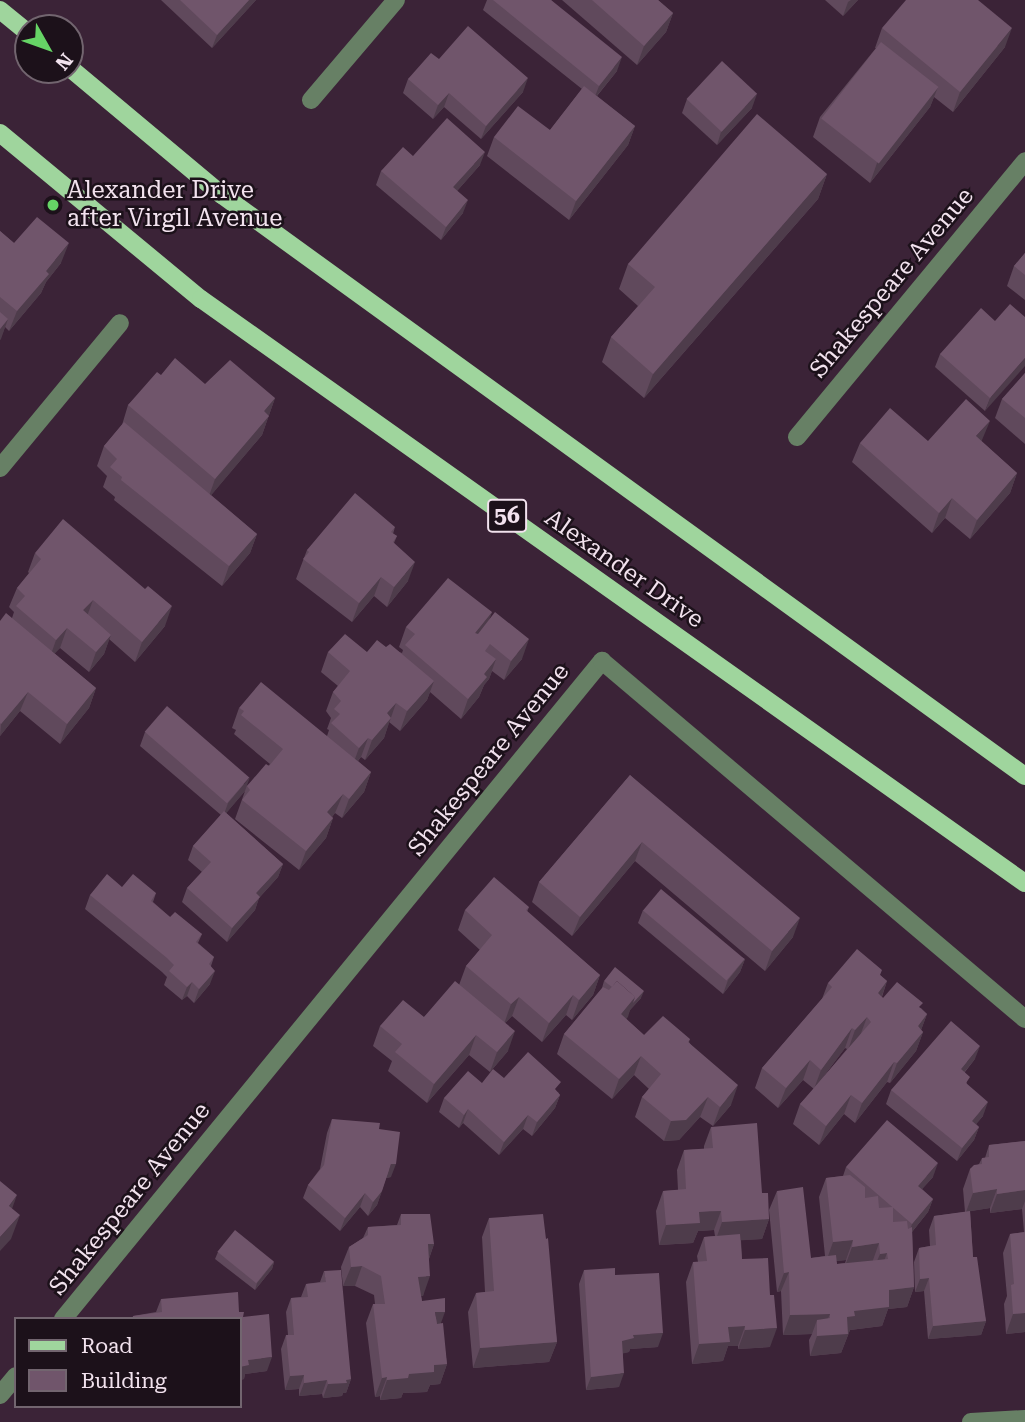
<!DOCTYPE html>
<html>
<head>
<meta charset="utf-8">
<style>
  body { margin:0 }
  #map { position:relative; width:1025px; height:1422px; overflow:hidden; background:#3b2337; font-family:"Roboto Serif",serif }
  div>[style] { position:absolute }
  .minor>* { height:18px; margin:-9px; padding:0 9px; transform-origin:9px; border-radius:9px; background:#678065 }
  .major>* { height:18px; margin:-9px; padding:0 9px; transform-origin:9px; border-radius:9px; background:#9fd59d }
  .wall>* { inset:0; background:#60495c }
  .shaded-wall>* { inset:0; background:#4e3c4b }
  .building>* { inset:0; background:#70556b; transform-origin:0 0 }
  .dots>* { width:19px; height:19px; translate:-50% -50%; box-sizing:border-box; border:4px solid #1c111a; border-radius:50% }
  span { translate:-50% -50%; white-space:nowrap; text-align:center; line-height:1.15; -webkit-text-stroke:5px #1c111a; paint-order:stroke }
  .shield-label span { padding:2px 5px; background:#1c111a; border:2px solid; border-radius:5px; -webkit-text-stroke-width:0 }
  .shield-label { font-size:23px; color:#f2e2ee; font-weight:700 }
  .poi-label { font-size:24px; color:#f2e2ee }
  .left { translate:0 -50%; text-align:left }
  .street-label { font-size:24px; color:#f2e2ee }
  .legend { position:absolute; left:14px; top:1317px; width:228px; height:91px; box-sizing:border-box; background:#1c111a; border:2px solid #72656f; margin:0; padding:9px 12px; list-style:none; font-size:21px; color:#f2e2ee }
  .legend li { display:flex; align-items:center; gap:14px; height:35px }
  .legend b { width:35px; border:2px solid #72656f }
  .north { position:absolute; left:14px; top:14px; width:70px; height:70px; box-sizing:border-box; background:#1c111a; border:2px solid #72656f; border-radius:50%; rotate:130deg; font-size:19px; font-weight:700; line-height:28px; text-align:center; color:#f2e2ee }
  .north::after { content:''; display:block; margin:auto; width:24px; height:32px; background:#66d466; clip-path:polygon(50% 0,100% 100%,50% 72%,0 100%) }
</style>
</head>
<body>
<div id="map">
  <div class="minor">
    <i style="left:311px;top:100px;width:131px;rotate:-49.6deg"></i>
    <i style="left:797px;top:437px;width:358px;rotate:-50.4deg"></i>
    <i style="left:0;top:468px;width:188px;rotate:-50.4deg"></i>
    <i style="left:63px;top:1319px;width:851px;rotate:-50.68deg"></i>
    <i style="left:602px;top:661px;width:554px;rotate:40.24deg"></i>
    <i style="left:0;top:1395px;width:25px;rotate:-50deg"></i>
    <i style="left:971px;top:1422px;width:54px;rotate:-3.2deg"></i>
  </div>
  <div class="major">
    <i style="left:0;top:10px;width:36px;rotate:39deg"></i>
    <i style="left:70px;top:68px;width:198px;rotate:39.9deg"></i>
    <i style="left:222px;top:195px;width:991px;rotate:35.89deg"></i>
    <i style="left:0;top:133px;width:261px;rotate:39.6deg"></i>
    <i style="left:201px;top:299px;width:1010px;rotate:35.33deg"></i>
  </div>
  <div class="wall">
    <i style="clip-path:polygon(161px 0,256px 0,212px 48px)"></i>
    <i style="clip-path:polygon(487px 0,551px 0,617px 71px,597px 96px,635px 126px,628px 145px,569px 220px,487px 156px,494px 137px,550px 130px,582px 89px,483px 10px)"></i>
    <i style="clip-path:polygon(562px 0,658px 0,673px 13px,666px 32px,637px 65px)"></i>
    <i style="clip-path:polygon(825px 0,858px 0,843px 16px)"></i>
    <i style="clip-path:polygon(882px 28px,1005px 47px,953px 112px,934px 97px,930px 107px,870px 183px,813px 137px,820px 117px,876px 48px,875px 48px)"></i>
    <i style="clip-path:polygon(439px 59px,523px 92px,481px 139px,444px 107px,433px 119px,403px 93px,408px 79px)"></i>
    <i style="clip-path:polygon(687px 99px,752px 108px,717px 145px,682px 113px)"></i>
    <i style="clip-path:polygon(413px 156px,480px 165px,457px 191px,463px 213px,441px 240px,376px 185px,381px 171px)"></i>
    <i style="clip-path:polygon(827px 174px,818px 199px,644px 398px,602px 362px,611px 337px,638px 306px,619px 289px,628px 264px)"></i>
    <i style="clip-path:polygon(0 231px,14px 243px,61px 263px,46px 282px,41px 293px,9px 331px,5px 327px,0 340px)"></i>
    <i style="clip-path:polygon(1025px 253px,1025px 300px,1007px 286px,1014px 266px)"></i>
    <i style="clip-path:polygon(1025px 317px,985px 411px,935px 367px,940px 354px,995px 321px)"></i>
    <i style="clip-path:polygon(1025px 373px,1025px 444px,995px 418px,1002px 399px)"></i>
    <i style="clip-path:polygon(161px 375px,275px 398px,262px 435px,211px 495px,257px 534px,250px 553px,222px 586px,114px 500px,115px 497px,103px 487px,107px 476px,97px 466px,104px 446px,122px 425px,128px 405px)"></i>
    <i style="clip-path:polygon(982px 440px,981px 441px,1017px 473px,1010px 493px,970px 539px,945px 518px,932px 533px,852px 462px,860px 443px)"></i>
    <i style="clip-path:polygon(395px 527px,393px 534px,397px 536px,394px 543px,408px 581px,387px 607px,374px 596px,352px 622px,296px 579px,307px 550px)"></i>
    <i style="clip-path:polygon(35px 553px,165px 626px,135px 662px,109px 639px,104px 654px,89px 672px,60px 648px,54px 653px,96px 688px,89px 708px,60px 744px,20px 711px,0 736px,0 621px,12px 618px,14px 612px,9px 607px,17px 588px,29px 573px,28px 572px)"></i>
    <i style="clip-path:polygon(492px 612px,489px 619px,522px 659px,504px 680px,492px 671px,489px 679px,484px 685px,479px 697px,461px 719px,430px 692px,427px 700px,400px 731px,389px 722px,384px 738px,365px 760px,361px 757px,358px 761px,371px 772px,364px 792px,342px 818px,335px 813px,332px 817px,333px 818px,326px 838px,299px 870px,235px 819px,245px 791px,226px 813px,283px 864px,278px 877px,259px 898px,255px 910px,227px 942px,182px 902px,187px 888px,202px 872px,188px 860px,193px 846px,221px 815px,140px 746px,145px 732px,247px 786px,270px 764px,234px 734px,236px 730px,232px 728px,239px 708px,327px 736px,329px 730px,327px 729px,331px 718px,326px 711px,333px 692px,338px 686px,321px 672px,328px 652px,367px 652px,386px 647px,402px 653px,403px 650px,399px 647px,406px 627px)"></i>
    <i style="clip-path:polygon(630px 775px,793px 937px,765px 971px,635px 861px,572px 936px,532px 902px,539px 882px)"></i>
    <i style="clip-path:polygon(122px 887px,156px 893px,153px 902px,170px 917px,202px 934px,198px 943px,214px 957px,211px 966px,210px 984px,194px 1003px,187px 996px,182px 1000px,164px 985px,167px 977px,162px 972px,85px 909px,90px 895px)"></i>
    <i style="clip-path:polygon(529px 907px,527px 912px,600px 975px,593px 995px,572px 1020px,566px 1015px,542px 1042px,512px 1016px,505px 1023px,508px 1051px,490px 1072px,469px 1055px,427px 1103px,388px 1071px,392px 1061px,373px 1046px,380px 1026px,424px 1017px,459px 985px,466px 966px,480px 950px,458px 930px,465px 910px)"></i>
    <i style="clip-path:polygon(643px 910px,745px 959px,740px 972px,723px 994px,638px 923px)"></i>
    <i style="clip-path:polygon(evenodd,880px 975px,887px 981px,882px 997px,883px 998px,921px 1008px,927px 1014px,921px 1030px,923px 1032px,916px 1051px,890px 1083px,887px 1082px,855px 1123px,844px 1114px,819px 1145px,793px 1124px,800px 1104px,814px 1089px,803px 1080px,778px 1108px,755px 1088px,762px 1068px,822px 999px,828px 983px,880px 975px,845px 1048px,847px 1049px,821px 1080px,845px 1048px)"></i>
    <i style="clip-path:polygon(604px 981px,641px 998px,630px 1010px,626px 1019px,644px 1035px,690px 1039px,689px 1042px,731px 1105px,713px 1126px,700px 1117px,679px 1140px,664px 1141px,635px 1117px,642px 1097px,649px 1089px,634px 1075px,612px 1099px,557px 1054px,564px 1034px,602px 988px)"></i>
    <i style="clip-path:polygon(975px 1059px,965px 1072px,967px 1085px,983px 1116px,976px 1124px,979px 1127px,974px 1140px,957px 1161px,886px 1104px,891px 1090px)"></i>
    <i style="clip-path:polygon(504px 1078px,558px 1092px,560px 1095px,555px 1108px,532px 1136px,523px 1129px,499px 1155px,463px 1123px,459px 1128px,439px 1112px,444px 1098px,482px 1083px)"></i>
    <i style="clip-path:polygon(332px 1119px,379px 1129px,391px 1177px,386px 1178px,377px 1205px,368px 1216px,360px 1207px,340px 1231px,303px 1198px,308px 1185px,320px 1169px,327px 1133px)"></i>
    <i style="clip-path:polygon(711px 1127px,762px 1193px,769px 1219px,762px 1239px,741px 1240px,742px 1259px,770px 1347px,738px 1349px,738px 1346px,728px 1346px,723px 1361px,692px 1364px,686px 1282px,693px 1262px,698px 1262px,697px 1256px,704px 1237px,715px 1236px,714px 1230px,698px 1231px,693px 1243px,659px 1245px,656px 1211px,663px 1191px,678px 1190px,677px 1170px,684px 1150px,704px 1149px,704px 1146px)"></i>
    <i style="clip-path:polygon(1025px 1141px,1025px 1332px,1006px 1334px,1004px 1304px,1007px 1296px,1003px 1253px,1010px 1234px,1024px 1232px,1022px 1209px,990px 1213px,990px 1208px,970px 1211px,973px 1257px,986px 1321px,981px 1335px,928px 1339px,924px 1291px,915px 1292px,914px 1262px,919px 1248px,930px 1246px,929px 1230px,934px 1216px,965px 1212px,963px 1189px,970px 1169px,979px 1164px,982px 1158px,985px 1158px,989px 1145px)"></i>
    <i style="clip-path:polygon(evenodd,846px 1167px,933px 1177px,922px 1189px,933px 1199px,928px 1212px,912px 1232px,914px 1287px,907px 1307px,888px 1309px,882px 1326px,850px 1330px,841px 1353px,810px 1356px,809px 1340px,812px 1334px,783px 1335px,781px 1291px,777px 1292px,769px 1210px,777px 1191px,811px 1258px,825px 1256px,819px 1197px,826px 1178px,843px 1176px,846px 1167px,846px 1260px,845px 1263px,837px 1264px,836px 1261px,846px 1260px)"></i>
    <i style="clip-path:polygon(401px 1214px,434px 1244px,429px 1259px,423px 1296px,421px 1296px,422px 1301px,441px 1323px,447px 1364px,440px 1384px,430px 1385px,427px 1392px,403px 1393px,401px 1398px,380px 1400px,380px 1396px,375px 1397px,366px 1323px,373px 1304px,375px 1304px,374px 1295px,355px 1286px,343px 1286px,341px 1267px,349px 1247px,363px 1238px,368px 1227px,397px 1225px)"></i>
    <i style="clip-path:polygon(489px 1218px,546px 1239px,557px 1342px,549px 1362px,473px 1368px,468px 1312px,476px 1293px,485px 1292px,482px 1237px)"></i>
    <i style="clip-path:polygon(218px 1252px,274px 1262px,272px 1269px,255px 1290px,215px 1259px)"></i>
    <i style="clip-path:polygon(584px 1270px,615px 1275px,658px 1347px,630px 1349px,629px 1352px,623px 1353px,619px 1387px,586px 1390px,579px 1284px)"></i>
    <i style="clip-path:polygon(324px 1271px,351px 1379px,346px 1393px,343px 1393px,342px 1396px,323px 1398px,322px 1394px,299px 1396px,299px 1389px,285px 1390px,281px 1349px,286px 1335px,288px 1335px,286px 1312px,291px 1298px,301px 1297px,306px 1284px,320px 1282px)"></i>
    <i style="clip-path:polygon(161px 1299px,239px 1312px,243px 1317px,267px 1371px,245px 1374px,244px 1379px,240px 1380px,240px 1319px,132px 1319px,133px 1316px,156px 1312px)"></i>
  </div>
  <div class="shaded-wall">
    <i style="clip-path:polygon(249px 0,256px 0,212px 48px,217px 35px)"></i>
    <i style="clip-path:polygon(851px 0,858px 0,843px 16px,848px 2px)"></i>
    <i style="clip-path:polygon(673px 13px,666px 32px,637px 65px,644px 46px)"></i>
    <i style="clip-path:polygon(1012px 28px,1005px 47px,953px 112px,960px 92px)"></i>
    <i style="clip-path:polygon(622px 57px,617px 71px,594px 99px,599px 86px)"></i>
    <i style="clip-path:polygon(528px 78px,523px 92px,481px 139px,486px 126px)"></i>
    <i style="clip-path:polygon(938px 87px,930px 107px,870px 183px,877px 163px)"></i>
    <i style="clip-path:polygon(449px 93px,444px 107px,433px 119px,438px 105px)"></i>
    <i style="clip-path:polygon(757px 94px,752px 108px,717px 145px,721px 132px)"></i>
    <i style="clip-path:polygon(635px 126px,628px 145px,569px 220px,576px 201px)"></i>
    <i style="clip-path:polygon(485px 152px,480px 165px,448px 201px,453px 187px)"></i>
    <i style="clip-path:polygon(827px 174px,818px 199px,644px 398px,653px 374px)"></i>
    <i style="clip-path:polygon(468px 200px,463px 213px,441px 240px,446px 227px)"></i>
    <i style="clip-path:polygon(69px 243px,61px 263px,46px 282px,41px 293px,9px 331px,17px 311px,46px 271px)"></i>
    <i style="clip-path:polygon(8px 319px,1px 339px,0 340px,0 329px)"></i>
    <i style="clip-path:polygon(1025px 358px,1025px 366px,985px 411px,990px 398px)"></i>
    <i style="clip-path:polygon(275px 398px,262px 435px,208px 499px,215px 479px,264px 411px)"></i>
    <i style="clip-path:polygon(990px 421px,982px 440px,968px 456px,976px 436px)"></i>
    <i style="clip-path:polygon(1017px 473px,1010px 493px,970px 539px,977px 520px)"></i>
    <i style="clip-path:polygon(952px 498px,945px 518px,932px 533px,939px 513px)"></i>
    <i style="clip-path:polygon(257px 534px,250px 553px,222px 586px,229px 566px)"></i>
    <i style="clip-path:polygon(415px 562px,408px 581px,387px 607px,394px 587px)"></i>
    <i style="clip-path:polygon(381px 577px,374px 596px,352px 622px,359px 603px)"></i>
    <i style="clip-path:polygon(93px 600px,86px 619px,83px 610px)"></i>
    <i style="clip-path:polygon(172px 606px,165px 626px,135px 662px,142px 642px)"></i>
    <i style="clip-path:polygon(492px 612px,485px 632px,467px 652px,475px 633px)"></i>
    <i style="clip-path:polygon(67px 628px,60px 648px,49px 660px,56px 640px)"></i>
    <i style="clip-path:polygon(111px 635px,104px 654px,89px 672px,96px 652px)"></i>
    <i style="clip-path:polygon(529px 639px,522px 659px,504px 680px,511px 661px)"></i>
    <i style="clip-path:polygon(496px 659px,489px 679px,484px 685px,479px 697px,461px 719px,468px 699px,484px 674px)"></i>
    <i style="clip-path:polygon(434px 681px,427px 700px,400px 731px,407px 711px)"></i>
    <i style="clip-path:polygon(96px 688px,89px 708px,60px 744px,67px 724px)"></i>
    <i style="clip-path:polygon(28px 692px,20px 711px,0 736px,1px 724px)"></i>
    <i style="clip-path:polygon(396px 703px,384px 738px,365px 760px,372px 740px,387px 713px)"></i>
    <i style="clip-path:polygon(368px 738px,361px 757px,352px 767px,359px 748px)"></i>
    <i style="clip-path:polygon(371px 772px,364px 792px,342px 818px,349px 799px)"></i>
    <i style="clip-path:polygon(250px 777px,245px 791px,223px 817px,228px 803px)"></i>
    <i style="clip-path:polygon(343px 794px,335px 813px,320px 832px,327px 812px)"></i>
    <i style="clip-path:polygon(333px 818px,326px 838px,299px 870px,306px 851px)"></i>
    <i style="clip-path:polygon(642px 842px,635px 861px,572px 936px,580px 917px)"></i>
    <i style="clip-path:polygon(283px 864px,278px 877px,259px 898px,255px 910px,227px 942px,232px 928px,256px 893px)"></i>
    <i style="clip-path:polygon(800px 918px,793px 937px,765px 971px,772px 951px)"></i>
    <i style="clip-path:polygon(745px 959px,740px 972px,723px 994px,728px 980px)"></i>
    <i style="clip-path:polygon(215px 971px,210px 984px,194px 1003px,199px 989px)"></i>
    <i style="clip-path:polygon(600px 975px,593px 995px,572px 1020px,579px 1000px)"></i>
    <i style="clip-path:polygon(887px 981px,880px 1001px,878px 993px)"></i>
    <i style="clip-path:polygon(192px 982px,187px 996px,182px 1000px,187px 987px)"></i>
    <i style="clip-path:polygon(644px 991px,641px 998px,630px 1010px,628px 1017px,614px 1034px,621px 1014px,635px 997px)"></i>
    <i style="clip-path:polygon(573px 995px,566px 1015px,542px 1042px,549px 1023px)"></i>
    <i style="clip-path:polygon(519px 997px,512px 1016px,504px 1024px,511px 1004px)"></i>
    <i style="clip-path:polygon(927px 1014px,920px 1033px,918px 1026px)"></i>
    <i style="clip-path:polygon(867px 1017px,860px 1036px,848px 1050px,855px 1030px)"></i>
    <i style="clip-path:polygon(852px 1028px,845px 1048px,814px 1089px,821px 1070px)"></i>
    <i style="clip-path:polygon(515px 1031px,508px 1051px,490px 1072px,497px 1052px)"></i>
    <i style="clip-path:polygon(923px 1032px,916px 1051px,890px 1083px,897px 1063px)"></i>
    <i style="clip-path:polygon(476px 1035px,469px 1055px,427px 1103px,434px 1084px)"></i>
    <i style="clip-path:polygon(980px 1046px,975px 1059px,956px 1082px,961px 1069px)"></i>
    <i style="clip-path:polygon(641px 1056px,634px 1075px,612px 1099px,619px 1079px)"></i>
    <i style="clip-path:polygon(810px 1060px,803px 1080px,778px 1108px,786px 1088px)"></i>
    <i style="clip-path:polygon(894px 1062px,887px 1082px,855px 1123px,862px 1103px)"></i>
    <i style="clip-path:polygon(738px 1085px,731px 1105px,713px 1126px,720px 1107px)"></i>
    <i style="clip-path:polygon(560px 1095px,555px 1108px,532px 1136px,537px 1122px)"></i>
    <i style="clip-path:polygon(851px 1095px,844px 1114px,819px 1145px,826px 1126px)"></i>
    <i style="clip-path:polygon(708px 1097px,700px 1117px,679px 1140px,664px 1141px,671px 1121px)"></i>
    <i style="clip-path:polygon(988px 1102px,983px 1116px,967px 1135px,972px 1121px)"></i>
    <i style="clip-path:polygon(468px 1109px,463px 1123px,459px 1128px,464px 1115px)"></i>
    <i style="clip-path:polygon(528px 1115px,523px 1129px,499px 1155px,504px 1142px)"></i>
    <i style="clip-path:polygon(979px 1127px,974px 1140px,957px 1161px,962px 1148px)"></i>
    <i style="clip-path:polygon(938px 1163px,933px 1177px,913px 1199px,918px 1186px)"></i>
    <i style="clip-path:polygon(391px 1164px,396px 1164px,391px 1177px,386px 1178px)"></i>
    <i style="clip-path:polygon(997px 1189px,990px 1208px,966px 1212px,973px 1193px)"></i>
    <i style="clip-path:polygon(1025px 1190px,1025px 1201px,1022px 1209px,990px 1213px,997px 1194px)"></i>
    <i style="clip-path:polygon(382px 1191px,377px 1205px,368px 1216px,373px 1202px)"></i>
    <i style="clip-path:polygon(365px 1193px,360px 1207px,340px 1231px,345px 1218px)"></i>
    <i style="clip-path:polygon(17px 1195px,8px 1220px,9px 1206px)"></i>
    <i style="clip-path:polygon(933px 1199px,928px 1212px,907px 1238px,912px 1224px)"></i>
    <i style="clip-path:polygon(721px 1211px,714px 1230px,698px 1231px,693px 1243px,659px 1245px,666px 1225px,699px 1212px)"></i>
    <i style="clip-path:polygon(20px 1215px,11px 1239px,0 1251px,0 1237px)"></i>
    <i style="clip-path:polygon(769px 1219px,762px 1239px,715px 1242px,722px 1222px)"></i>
    <i style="clip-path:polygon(853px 1240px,846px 1260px,826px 1262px,833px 1242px)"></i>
    <i style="clip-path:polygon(879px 1243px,872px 1263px,845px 1266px,852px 1247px)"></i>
    <i style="clip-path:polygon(428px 1244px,434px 1244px,427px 1264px)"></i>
    <i style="clip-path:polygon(887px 1253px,880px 1272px,872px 1273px,880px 1254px)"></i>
    <i style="clip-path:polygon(274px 1262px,272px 1269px,255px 1290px,257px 1283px)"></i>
    <i style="clip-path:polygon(362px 1266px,355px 1286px,343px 1286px,351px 1267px)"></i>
    <i style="clip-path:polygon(789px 1272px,781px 1291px,777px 1292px,784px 1273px)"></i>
    <i style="clip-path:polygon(430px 1276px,423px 1296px,410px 1296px,418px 1277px)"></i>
    <i style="clip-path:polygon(929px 1278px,924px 1291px,915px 1292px,920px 1279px)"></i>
    <i style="clip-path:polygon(914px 1287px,907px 1307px,888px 1309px,882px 1326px,850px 1330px,841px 1353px,810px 1356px,817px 1336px,847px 1317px,854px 1311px,889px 1290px)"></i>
    <i style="clip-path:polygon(435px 1312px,445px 1312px,438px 1331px)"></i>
    <i style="clip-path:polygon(1025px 1313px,1025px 1332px,1006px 1334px,1013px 1314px)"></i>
    <i style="clip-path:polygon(830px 1314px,822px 1333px,817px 1320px,812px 1334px,783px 1335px,790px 1315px)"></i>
    <i style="clip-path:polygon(986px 1321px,981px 1335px,928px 1339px,933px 1326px)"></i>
    <i style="clip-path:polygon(745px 1326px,738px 1346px,728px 1346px,723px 1361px,692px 1364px,699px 1344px,728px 1327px)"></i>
    <i style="clip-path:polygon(777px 1328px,770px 1347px,738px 1349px,745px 1330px)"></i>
    <i style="clip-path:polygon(663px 1333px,658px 1347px,630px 1349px,629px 1352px,617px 1355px,622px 1341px,633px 1335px)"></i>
    <i style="clip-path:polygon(557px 1342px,549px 1362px,473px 1368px,480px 1348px)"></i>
    <i style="clip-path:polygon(272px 1357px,267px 1371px,245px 1374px,244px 1379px,240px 1380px,240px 1367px,248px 1360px)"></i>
    <i style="clip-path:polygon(447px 1364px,440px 1384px,430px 1385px,427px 1392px,403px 1393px,401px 1398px,380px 1400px,387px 1380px,434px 1365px)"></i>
    <i style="clip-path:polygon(624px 1373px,619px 1387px,586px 1390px,591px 1377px)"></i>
    <i style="clip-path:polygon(304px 1375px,299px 1389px,285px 1390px,290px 1376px)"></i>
    <i style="clip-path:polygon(387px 1377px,380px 1396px,375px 1397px,382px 1378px)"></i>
    <i style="clip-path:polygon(351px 1379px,346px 1393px,343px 1393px,342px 1396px,323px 1398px,328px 1384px)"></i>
    <i style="clip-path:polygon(327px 1380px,322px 1394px,299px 1396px,304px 1383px)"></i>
  </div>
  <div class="building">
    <i style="clip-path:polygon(180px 0,249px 0,217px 35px)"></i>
    <i style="clip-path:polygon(493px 0,551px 0,622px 57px,599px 86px)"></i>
    <i style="clip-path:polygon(592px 0,658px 0,673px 13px,644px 46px)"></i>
    <i style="clip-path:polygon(906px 0,978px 0,1012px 28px,960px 92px,882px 28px)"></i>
    <i style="clip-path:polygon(468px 26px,528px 78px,486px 126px,449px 93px,438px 105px,408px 79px,431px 53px,439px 59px)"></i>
    <i style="left:881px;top:42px;width:73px;height:97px;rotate:38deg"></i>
    <i style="left:722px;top:61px;width:48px;height:52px;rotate:43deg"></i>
    <i style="clip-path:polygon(584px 86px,635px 126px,576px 201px,494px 137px,518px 106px,550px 130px)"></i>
    <i style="clip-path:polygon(757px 114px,827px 174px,653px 374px,611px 337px,655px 287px,628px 264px)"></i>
    <i style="clip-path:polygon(447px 118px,485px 152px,453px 187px,468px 200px,446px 227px,381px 171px,403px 147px,413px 156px)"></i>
    <i style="clip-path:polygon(37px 217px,69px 243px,46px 271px,49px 274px,17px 311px,0 297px,0 231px,14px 243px)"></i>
    <i style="clip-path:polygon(1025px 253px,1025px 275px,1014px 266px)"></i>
    <i style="clip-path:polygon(1010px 304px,1025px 317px,1025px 358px,990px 398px,940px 354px,981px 308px,995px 321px)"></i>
    <i style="clip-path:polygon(0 312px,8px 319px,0 329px)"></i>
    <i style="clip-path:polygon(175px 358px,205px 384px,230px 360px,275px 398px,264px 411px,269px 416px,215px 479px,128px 405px,157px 372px,161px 375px)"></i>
    <i style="clip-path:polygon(1025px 373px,1025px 418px,1002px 399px)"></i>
    <i style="clip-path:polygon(966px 399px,990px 421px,976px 436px,1017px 473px,977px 520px,952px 498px,939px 513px,860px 443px,890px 408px,928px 441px)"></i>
    <i style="clip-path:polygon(124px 422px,257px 534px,229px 566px,121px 480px,122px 477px,110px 467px,117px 459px,104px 446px)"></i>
    <i style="clip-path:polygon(355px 493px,395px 527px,391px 532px,397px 536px,393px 542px,415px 562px,394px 587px,381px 577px,359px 603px,303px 559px,309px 552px,307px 550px)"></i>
    <i style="clip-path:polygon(63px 519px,145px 589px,148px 586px,172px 606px,142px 642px,93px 600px,83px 610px,111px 635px,96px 652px,67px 628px,56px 640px,16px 606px,25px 596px,17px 588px,41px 559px,35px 553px)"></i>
    <i style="clip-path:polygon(448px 578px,492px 612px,475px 633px,478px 634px,495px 612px,529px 639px,511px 661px,490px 644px,485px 651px,496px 659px,484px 674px,487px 677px,468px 699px,405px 645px,415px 634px,406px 627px)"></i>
    <i style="clip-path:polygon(6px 613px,96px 688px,67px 724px,28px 692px,1px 724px,0 723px,0 621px)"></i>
    <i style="clip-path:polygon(345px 634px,367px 652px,377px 640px,386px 647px,390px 644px,434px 681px,407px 711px,396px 703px,387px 713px,391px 718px,372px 740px,368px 738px,359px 748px,331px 723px,340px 714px,334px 709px,341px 701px,333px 692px,350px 671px,328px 652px)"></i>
    <i style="clip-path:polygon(261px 682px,371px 772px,349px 799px,343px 794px,327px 812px,333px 818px,306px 851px,242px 800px,250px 790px,247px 786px,266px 764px,269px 766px,283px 749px,241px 715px,244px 711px,239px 708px)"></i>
    <i style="left:167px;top:706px;width:109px;height:34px;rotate:41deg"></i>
    <i style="clip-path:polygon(630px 775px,800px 918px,772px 951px,642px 842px,580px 917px,539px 882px)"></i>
    <i style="clip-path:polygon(224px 811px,283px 864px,256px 893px,260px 897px,232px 928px,187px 888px,211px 862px,193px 846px)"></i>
    <i style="clip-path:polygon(107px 874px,122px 887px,133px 874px,156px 893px,151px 901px,170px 917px,175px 912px,202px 934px,196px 942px,214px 957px,209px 964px,215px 971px,199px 989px,192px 982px,187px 987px,169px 971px,174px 965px,167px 958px,90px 895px)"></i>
    <i style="clip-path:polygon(494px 877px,529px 907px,526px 910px,600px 975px,579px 1000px,573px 995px,549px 1023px,519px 997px,511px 1004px,466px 966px,492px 935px,465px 910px)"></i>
    <i style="left:661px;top:889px;width:109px;height:28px;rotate:40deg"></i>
    <i style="clip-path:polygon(857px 949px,882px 970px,880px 975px,887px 981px,878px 993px,883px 998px,897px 982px,923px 1003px,919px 1007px,927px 1014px,918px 1026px,923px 1032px,897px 1063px,894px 1062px,862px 1103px,851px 1095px,826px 1126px,800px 1104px,871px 1022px,867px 1017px,855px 1030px,852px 1028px,821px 1070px,810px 1060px,786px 1088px,762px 1068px,832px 987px,828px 983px)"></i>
    <i style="clip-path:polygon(615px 967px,644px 991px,633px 1003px,635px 997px,617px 981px,612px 987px,604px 981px)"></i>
    <i style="clip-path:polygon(455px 981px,515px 1031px,497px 1052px,476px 1035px,434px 1084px,395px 1052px,402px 1044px,380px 1026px,403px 1000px,424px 1017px)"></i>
    <i style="clip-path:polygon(617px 981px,635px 997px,621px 1014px,644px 1035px,663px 1016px,690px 1039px,688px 1042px,738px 1085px,720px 1107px,708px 1097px,686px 1120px,671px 1121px,642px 1097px,661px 1074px,641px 1056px,619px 1079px,564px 1034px,603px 987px,609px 990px)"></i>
    <i style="clip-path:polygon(951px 1021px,980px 1046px,961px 1069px,970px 1077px,966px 1083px,988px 1102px,972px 1121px,979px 1127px,962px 1148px,891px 1090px)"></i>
    <i style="clip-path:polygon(528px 1052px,561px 1082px,555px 1089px,560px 1095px,537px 1122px,528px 1115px,504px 1142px,468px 1109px,464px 1115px,444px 1098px,468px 1071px,482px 1083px,493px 1069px,504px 1078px)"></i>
    <i style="clip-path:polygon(332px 1119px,380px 1123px,379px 1129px,400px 1132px,396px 1164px,391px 1164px,382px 1191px,373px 1202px,365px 1193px,345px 1218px,308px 1185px,324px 1165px)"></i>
    <i style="clip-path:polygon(887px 1120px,938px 1163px,918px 1186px,933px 1199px,912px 1224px,846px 1167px)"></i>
    <i style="clip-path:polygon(757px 1123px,762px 1193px,768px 1193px,769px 1219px,722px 1222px,721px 1211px,710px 1211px,699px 1212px,700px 1223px,666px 1225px,663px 1191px,686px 1189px,684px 1150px,713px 1148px,711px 1127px)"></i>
    <i style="clip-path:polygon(1025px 1141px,1025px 1190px,997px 1194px,997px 1189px,973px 1193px,970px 1169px,974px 1165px,982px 1164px,982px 1158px,989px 1157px,989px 1145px)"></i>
    <i style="clip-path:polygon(850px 1175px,865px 1187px,865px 1198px,878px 1196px,879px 1208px,893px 1207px,893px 1222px,907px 1221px,908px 1229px,912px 1227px,914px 1287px,889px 1290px,889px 1307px,854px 1311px,855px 1316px,847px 1317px,848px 1334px,817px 1336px,817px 1320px,830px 1318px,830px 1314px,790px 1315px,789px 1272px,784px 1273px,777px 1191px,803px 1187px,811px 1258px,836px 1255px,837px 1264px,888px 1259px,887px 1253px,880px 1254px,879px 1243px,852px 1247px,853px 1240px,833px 1242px,826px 1178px)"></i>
    <i style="clip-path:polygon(0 1181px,17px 1195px,9px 1206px,20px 1215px,0 1237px)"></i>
    <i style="clip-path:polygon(970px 1211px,973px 1257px,977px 1257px,986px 1321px,933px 1326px,929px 1278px,920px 1279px,919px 1248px,936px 1245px,934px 1216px)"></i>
    <i style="clip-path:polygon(401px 1214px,430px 1214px,434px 1244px,428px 1244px,430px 1276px,418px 1277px,422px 1301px,445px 1298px,445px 1312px,435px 1312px,437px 1324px,443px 1323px,447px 1364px,434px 1365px,434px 1372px,409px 1374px,408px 1378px,387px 1380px,387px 1377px,382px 1378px,373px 1304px,385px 1304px,381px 1276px,362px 1266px,351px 1267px,349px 1247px,368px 1235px,368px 1227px,401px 1225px)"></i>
    <i style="clip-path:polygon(543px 1214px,546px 1239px,548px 1238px,557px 1342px,480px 1348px,476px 1293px,494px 1291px,489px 1218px)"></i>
    <i style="left:235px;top:1230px;width:50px;height:28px;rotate:39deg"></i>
    <i style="clip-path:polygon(1025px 1232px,1025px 1313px,1013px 1314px,1011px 1285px,1014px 1284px,1010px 1234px)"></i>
    <i style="clip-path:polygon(740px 1234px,742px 1259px,768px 1258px,770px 1295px,774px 1295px,777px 1328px,745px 1330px,745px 1326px,728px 1327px,730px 1342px,699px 1344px,693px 1262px,707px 1261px,704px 1237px)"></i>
    <i style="clip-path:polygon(615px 1268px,615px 1275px,659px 1273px,663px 1333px,633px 1335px,634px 1338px,622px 1341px,624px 1373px,591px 1377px,584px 1270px)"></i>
    <i style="clip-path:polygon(341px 1270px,351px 1379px,346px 1380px,347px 1383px,328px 1384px,327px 1380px,304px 1383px,304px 1375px,290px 1376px,286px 1335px,294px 1335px,291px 1298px,308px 1297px,306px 1284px,326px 1282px,324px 1271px)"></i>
    <i style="clip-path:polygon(238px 1292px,239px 1312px,244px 1312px,243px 1317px,269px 1314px,272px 1357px,248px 1360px,249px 1365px,240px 1367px,240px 1319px,133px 1319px,133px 1316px,162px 1312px,161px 1299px)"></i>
  </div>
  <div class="dots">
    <i style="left:53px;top:205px;background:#66d466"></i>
  </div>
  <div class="shield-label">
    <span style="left:507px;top:516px">56</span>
  </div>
  <div class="poi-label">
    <span class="left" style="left:67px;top:205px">Alexander Drive<br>after Virgil Avenue</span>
  </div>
  <div class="street-label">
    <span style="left:892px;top:283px;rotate:-50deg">Shakespeare Avenue</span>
    <span style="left:624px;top:569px;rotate:35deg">Alexander Drive</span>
    <span style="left:489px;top:760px;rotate:-51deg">Shakespeare Avenue</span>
    <span style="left:130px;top:1199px;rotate:-51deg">Shakespeare Avenue</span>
  </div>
  <ul class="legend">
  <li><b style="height:9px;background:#9fd59d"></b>Road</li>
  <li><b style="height:19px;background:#70556b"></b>Building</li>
  </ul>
  <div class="north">N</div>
</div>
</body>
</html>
